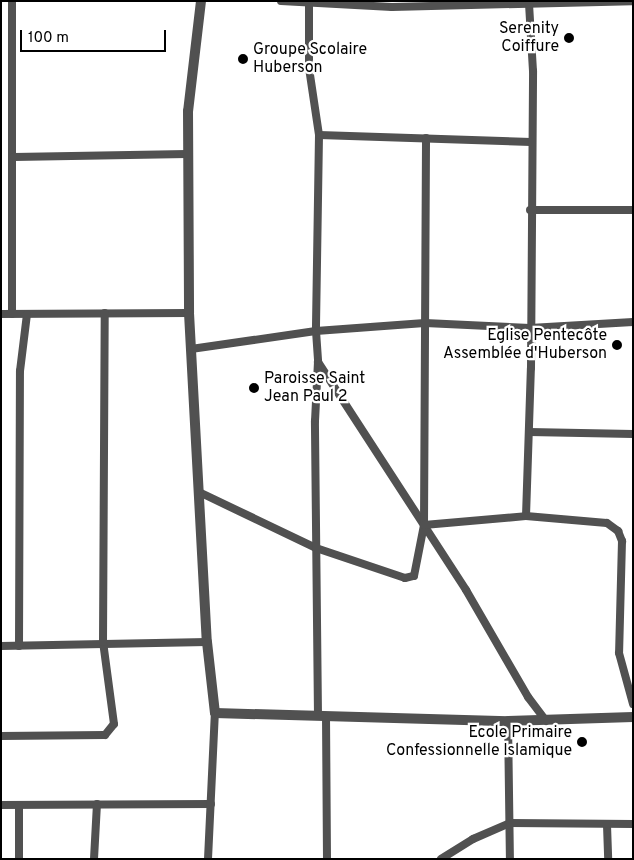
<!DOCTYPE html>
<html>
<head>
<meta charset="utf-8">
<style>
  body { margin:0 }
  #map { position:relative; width:634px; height:860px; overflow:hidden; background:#fff; font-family:Overpass,sans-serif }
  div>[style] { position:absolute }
  .minor>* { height:8px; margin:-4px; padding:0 4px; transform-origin:4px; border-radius:4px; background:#515151 }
  .tertiary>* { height:10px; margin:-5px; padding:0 5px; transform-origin:5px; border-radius:5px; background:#515151 }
  .dots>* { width:14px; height:14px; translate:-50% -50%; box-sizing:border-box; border:2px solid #fff; border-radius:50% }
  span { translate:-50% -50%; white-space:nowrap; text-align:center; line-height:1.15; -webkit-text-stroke:4.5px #fff; paint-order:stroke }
  .poi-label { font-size:16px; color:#000 }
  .right { translate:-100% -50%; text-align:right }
  .left { translate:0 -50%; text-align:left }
  .frame { position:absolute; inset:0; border:2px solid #000; pointer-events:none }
  .scale { position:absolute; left:20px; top:30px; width:146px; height:22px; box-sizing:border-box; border:2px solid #000; border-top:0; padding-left:6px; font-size:15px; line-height:18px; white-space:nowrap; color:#000; -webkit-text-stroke:4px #fff; paint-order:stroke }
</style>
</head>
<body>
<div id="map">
  <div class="minor">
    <i style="left:12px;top:1px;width:313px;rotate:90deg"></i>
    <i style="left:281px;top:1px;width:111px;rotate:3.1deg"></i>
    <i style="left:392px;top:7px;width:240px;rotate:-1.4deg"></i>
    <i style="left:309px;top:3px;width:65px;rotate:90deg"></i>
    <i style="left:309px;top:68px;width:68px;rotate:81.5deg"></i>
    <i style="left:319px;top:135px;width:196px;rotate:90.9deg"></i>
    <i style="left:316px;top:331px;width:31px;rotate:86deg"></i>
    <i style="left:318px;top:362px;width:272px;rotate:57deg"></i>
    <i style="left:466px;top:590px;width:124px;rotate:59.9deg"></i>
    <i style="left:528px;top:697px;width:30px;rotate:53deg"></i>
    <i style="left:319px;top:135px;width:212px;rotate:1.9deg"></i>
    <i style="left:14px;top:157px;width:173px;rotate:-1deg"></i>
    <i style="left:530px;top:210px;width:103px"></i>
    <i style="left:1px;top:314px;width:188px;rotate:-0.3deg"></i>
    <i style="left:191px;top:349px;width:126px;rotate:-8.2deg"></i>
    <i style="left:316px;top:331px;width:109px;rotate:-4.2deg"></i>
    <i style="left:425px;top:323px;width:105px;rotate:2.7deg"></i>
    <i style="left:530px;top:328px;width:103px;rotate:-3.3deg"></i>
    <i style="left:529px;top:432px;width:104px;rotate:1.1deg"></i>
    <i style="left:199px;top:492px;width:130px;rotate:25.6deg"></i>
    <i style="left:316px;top:548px;width:94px;rotate:18.6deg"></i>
    <i style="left:405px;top:578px;width:9px;rotate:-13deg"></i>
    <i style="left:414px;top:576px;width:52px;rotate:-78.9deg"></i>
    <i style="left:424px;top:525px;width:387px;rotate:-89.7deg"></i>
    <i style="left:526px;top:516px;width:148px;rotate:-88.1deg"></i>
    <i style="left:531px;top:368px;width:297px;rotate:-89.6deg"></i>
    <i style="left:533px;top:71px;width:67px;rotate:-93.4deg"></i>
    <i style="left:424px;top:525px;width:102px;rotate:-5deg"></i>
    <i style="left:526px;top:516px;width:81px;rotate:4.9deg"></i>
    <i style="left:607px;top:523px;width:14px;rotate:36deg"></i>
    <i style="left:618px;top:531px;width:11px;rotate:68deg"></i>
    <i style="left:622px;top:541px;width:112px;rotate:91.5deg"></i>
    <i style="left:619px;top:653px;width:53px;rotate:74.6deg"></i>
    <i style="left:1px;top:646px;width:206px;rotate:-1.1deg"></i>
    <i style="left:19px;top:646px;width:275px;rotate:-89.8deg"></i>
    <i style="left:20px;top:371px;width:57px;rotate:-83deg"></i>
    <i style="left:318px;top:716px;width:295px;rotate:-90.6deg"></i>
    <i style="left:315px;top:421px;width:59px;rotate:-87.1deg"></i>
    <i style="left:326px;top:716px;width:143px;rotate:89.6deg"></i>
    <i style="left:508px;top:721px;width:138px;rotate:89.2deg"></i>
    <i style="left:1px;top:736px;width:104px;rotate:-0.6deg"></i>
    <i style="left:105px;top:735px;width:14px;rotate:-51deg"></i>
    <i style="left:114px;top:724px;width:83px;rotate:-97.6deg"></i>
    <i style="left:103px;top:642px;width:329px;rotate:-89.7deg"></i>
    <i style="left:1px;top:805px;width:210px;rotate:-0.3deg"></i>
    <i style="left:607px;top:825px;width:34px;rotate:88deg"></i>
    <i style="left:19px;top:859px;width:54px;rotate:-90deg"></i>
    <i style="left:94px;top:859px;width:55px;rotate:-86.9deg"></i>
    <i style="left:208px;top:859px;width:146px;rotate:-87.3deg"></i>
    <i style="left:441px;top:859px;width:38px;rotate:-32deg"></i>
    <i style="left:473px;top:839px;width:40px;rotate:-23.4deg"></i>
    <i style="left:510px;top:823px;width:123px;rotate:0.5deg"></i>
  </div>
  <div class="tertiary">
    <i style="left:201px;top:1px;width:111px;rotate:96.7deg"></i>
    <i style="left:188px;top:111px;width:202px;rotate:89.7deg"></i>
    <i style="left:189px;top:313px;width:329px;rotate:86.9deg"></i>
    <i style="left:207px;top:642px;width:71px;rotate:83.6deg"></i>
    <i style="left:215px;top:713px;width:293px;rotate:1.6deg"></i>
    <i style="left:508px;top:721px;width:125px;rotate:-1.8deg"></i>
  </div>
  <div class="dots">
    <i style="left:569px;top:38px;background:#000"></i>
    <i style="left:243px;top:59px;background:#000"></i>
    <i style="left:617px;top:345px;background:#000"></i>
    <i style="left:254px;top:388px;background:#000"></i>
    <i style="left:582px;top:742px;background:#000"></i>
  </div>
  <div class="poi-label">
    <span class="right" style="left:559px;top:38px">Serenity<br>Coiffure</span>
    <span class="left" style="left:253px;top:59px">Groupe Scolaire<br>Huberson</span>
    <span class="right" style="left:607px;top:345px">Eglise Pentecôte<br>Assemblée d'Huberson</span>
    <span class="left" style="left:264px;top:388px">Paroisse Saint<br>Jean Paul 2</span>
    <span class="right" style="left:572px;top:742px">Ecole Primaire<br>Confessionnelle Islamique</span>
  </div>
  <div class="frame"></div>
  <div class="scale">100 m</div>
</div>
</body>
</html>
